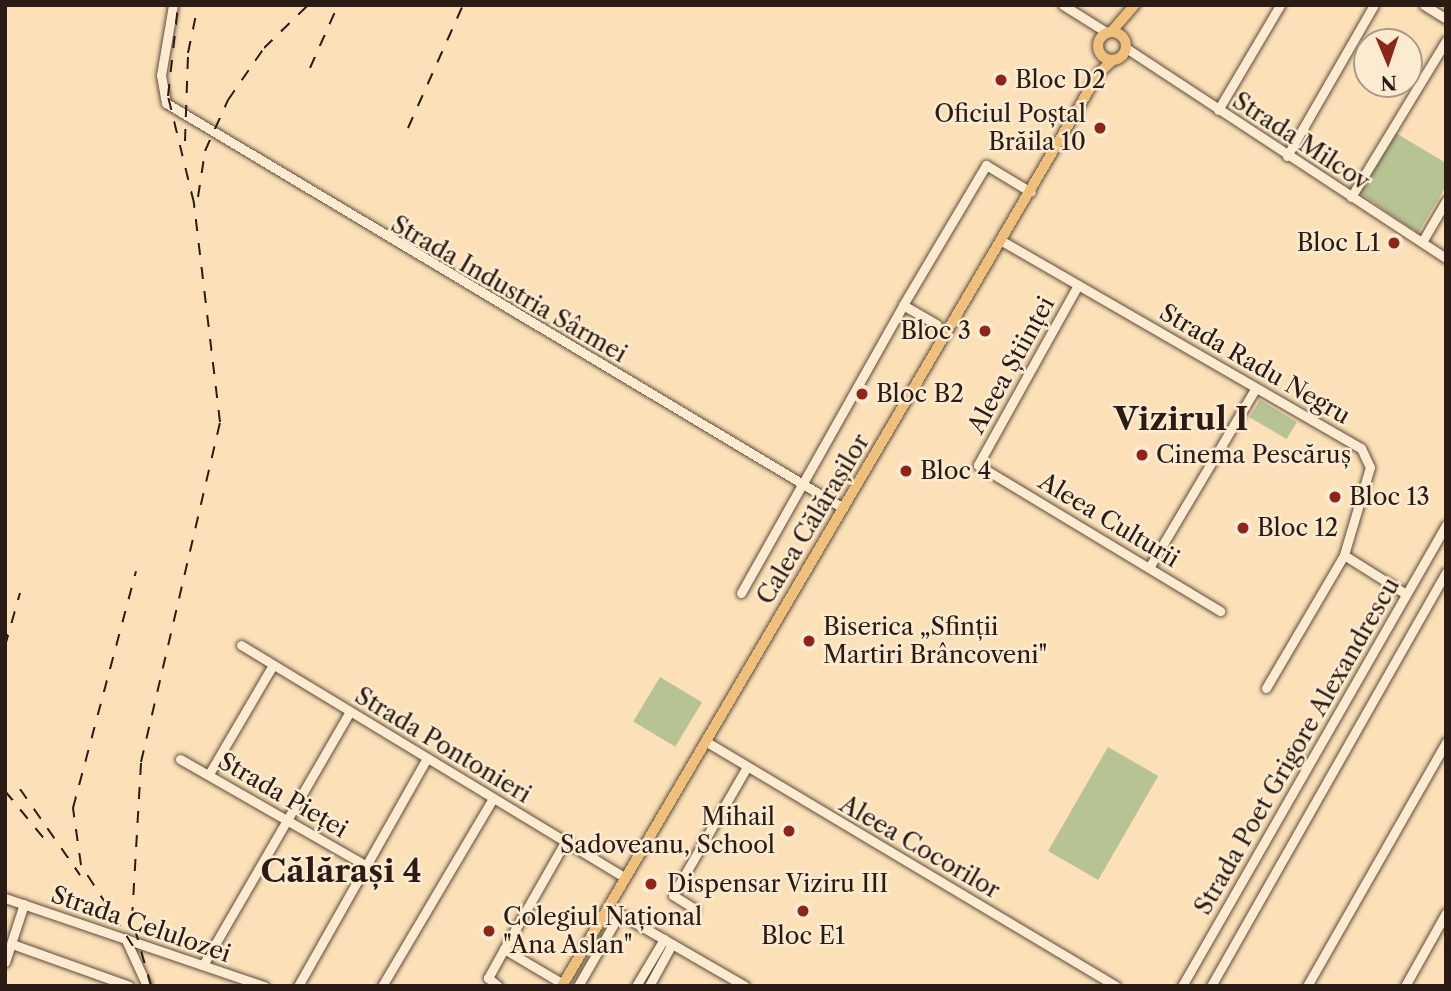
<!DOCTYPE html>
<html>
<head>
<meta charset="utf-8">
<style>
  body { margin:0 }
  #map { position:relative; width:1451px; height:991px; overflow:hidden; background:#fce0b8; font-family:"Libre Caslon Text",serif }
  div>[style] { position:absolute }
  .green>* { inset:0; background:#b8c394; transform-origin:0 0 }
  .roads { filter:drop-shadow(0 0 2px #5e4c3d) drop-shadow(0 0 2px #5e4c3d) }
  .minor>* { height:9px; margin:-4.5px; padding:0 4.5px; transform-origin:4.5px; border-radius:4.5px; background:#fdebd1 }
  .major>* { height:10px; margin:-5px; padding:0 5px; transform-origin:5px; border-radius:5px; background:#eec07c }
  .major>.ring { margin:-5px; padding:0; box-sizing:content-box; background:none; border:10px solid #eec07c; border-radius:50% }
  .rail>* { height:2px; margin-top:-1px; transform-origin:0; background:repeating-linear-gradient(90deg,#2a1b14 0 12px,transparent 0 24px) }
  .dots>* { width:19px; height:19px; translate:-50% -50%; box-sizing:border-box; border:4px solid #fdebd1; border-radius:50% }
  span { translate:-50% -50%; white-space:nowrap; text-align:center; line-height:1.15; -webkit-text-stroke:5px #fdebd1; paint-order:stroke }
  .poi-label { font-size:24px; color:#2a1b14 }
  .left { translate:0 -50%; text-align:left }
  .right { translate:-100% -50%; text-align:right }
  .street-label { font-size:24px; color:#2a1b14 }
  .district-label { font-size:32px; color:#2a1b14; font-weight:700 }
  .frame { position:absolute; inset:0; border:7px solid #2a1b14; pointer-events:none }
  .north { position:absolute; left:1353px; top:28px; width:70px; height:70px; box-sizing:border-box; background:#fdebd1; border:2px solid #a99885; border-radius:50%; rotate:178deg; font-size:19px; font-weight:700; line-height:28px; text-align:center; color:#2a1b14 }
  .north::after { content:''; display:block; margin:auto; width:24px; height:32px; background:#8f2418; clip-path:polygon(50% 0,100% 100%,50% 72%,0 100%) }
</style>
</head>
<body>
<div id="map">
  <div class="green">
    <i style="clip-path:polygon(1394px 132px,1446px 163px,1446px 186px,1418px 233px,1360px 193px)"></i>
    <i style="left:1260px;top:400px;width:43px;height:20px;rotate:31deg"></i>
    <i style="left:660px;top:677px;width:49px;height:52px;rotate:31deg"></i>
    <i style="left:1108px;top:747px;width:58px;height:120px;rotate:30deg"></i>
  </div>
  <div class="roads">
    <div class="minor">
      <i style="left:173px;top:5px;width:71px;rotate:99.7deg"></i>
      <i style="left:161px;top:75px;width:28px;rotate:80deg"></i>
      <i style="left:166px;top:103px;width:789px;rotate:30.89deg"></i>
      <i style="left:1063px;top:5px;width:51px;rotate:32.1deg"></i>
      <i style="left:1424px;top:5px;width:26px;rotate:32deg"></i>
      <i style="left:1126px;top:48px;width:383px;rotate:33.3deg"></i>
      <i style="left:1218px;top:110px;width:122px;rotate:-59.4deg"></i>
      <i style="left:1287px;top:156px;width:174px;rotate:-60.1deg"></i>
      <i style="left:1351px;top:197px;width:183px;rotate:-58.7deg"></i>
      <i style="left:1002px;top:241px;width:414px;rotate:30deg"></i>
      <i style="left:1361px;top:448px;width:21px;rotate:65deg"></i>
      <i style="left:1370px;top:467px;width:92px;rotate:106.5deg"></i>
      <i style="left:1344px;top:555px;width:73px;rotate:32.2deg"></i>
      <i style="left:1422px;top:242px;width:48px;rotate:-59.7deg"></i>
      <i style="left:1078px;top:285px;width:206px;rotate:119.1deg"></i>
      <i style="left:978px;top:465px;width:283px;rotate:31.1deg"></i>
      <i style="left:903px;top:305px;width:163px;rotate:-59.3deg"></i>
      <i style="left:986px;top:165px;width:52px;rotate:31deg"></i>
      <i style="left:1150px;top:566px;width:206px;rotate:-59.3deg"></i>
      <i style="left:741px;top:593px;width:330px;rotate:-60.6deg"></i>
      <i style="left:903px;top:305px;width:39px;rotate:30deg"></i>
      <i style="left:241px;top:645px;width:449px;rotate:31.2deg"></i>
      <i style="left:1266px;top:688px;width:154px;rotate:-59.6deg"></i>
      <i style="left:705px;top:741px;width:478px;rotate:30.8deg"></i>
      <i style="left:180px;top:759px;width:213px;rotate:29.8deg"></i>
      <i style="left:209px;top:774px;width:126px;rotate:-59.6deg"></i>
      <i style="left:5px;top:898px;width:274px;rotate:18.8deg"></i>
      <i style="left:608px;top:907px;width:158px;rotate:30deg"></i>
      <i style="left:695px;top:909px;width:26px;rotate:-148deg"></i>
      <i style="left:673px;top:895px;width:148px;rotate:-60deg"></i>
      <i style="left:125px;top:938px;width:53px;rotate:65.4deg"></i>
      <i style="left:12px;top:944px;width:124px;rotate:19.7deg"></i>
      <i style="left:504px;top:949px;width:123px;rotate:-60.3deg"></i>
      <i style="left:5px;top:962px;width:61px;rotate:-71.9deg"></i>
      <i style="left:203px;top:965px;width:293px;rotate:-59.9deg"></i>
      <i style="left:298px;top:986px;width:262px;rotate:-60.5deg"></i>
      <i style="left:382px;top:986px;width:218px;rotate:-59.4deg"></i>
      <i style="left:498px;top:986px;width:13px;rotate:-141deg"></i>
      <i style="left:488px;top:978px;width:33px;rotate:-61deg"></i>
      <i style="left:504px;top:949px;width:69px;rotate:30.7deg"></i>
      <i style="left:578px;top:986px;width:84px;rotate:-60.1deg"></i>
      <i style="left:636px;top:986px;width:55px;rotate:-59.2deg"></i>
      <i style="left:649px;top:986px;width:48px;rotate:-61.3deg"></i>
      <i style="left:1182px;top:986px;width:531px;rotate:-60.2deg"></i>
      <i style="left:1211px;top:986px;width:476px;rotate:-60.4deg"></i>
      <i style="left:1307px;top:986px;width:281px;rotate:-60.3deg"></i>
      <i style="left:1405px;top:986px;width:84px;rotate:-60.7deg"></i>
    </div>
    <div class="major">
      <i style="left:1112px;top:31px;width:35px;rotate:-49deg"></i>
      <i class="ring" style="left:1098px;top:32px;width:18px;height:18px"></i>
      <i style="left:562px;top:986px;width:1059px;rotate:-59.54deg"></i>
      <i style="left:1099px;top:73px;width:19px;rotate:-43deg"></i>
    </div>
  </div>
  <div class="rail">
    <i style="left:310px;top:68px;width:69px;rotate:-66deg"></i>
    <i style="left:408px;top:128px;width:135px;rotate:-65.9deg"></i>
    <i style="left:185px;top:141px;width:88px;rotate:-88deg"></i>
    <i style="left:188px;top:53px;width:49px;rotate:-78.2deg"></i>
    <i style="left:198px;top:197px;width:47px;rotate:-81.3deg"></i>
    <i style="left:205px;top:151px;width:56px;rotate:-65.7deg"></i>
    <i style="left:228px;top:100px;width:63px;rotate:-55.3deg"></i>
    <i style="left:264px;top:48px;width:62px;rotate:-44.3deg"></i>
    <i style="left:5px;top:646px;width:55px;rotate:-74.2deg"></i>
    <i style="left:20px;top:789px;width:105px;rotate:55.1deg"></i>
    <i style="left:5px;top:791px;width:71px;rotate:50.7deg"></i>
    <i style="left:133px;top:946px;width:96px;rotate:-122.7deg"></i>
    <i style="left:81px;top:865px;width:58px;rotate:-98deg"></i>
    <i style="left:73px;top:808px;width:245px;rotate:-75.1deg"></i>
    <i style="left:151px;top:986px;width:70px;rotate:-105.8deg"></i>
    <i style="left:132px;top:919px;width:157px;rotate:-86.7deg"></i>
    <i style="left:141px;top:762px;width:349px;rotate:-76.9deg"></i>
    <i style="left:220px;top:422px;width:221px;rotate:-96.8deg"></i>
    <i style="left:194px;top:203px;width:110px;rotate:-103.7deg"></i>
    <i style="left:168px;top:96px;width:92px;rotate:-83.7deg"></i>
  </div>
  <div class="dots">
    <i style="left:1001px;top:80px;background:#8f2418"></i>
    <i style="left:1100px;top:128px;background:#8f2418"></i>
    <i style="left:1394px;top:243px;background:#8f2418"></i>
    <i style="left:985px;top:331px;background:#8f2418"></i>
    <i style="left:862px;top:394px;background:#8f2418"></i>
    <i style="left:1142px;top:455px;background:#8f2418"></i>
    <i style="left:906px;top:471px;background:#8f2418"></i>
    <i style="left:1335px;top:497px;background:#8f2418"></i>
    <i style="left:1243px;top:528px;background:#8f2418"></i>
    <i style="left:809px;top:641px;background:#8f2418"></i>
    <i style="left:789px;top:831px;background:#8f2418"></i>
    <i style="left:651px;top:884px;background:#8f2418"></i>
    <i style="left:803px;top:911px;background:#8f2418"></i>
    <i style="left:489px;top:931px;background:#8f2418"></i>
  </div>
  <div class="poi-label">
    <span class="left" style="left:1015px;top:80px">Bloc D2</span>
    <span class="right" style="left:1086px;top:128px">Oficiul Poștal<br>Brăila 10</span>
    <span class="right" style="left:1380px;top:243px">Bloc L1</span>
    <span class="right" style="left:971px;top:331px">Bloc 3</span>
    <span class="left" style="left:876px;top:394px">Bloc B2</span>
    <span class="left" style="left:1156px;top:455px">Cinema Pescăruș</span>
    <span class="left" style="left:920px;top:471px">Bloc 4</span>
    <span class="left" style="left:1349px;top:497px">Bloc 13</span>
    <span class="left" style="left:1257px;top:528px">Bloc 12</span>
    <span class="left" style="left:823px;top:641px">Biserica „Sfinții<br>Martiri Brâncoveni"</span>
    <span class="right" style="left:775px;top:831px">Mihail<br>Sadoveanu, School</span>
    <span class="left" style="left:667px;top:884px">Dispensar Viziru III</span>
    <span class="left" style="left:503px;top:931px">Colegiul Național<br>"Ana Aslan"</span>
    <span style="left:803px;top:936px">Bloc E1</span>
  </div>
  <div class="street-label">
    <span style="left:1301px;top:141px;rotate:33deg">Strada Milcov</span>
    <span style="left:509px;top:289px;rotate:30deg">Strada Industria Sârmei</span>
    <span style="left:1255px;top:364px;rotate:30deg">Strada Radu Negru</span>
    <span style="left:1011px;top:365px;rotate:-61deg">Aleea Științei</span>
    <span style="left:813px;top:519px;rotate:-59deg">Calea Călărașilor</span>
    <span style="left:1109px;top:520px;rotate:31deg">Aleea Culturii</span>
    <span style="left:443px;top:745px;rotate:31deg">Strada Pontonieri</span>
    <span style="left:1297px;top:746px;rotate:-60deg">Strada Poet Grigore Alexandrescu</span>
    <span style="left:283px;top:795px;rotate:30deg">Strada Pieței</span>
    <span style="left:920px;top:847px;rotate:30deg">Aleea Cocorilor</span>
    <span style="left:141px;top:924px;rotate:19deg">Strada Celulozei</span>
  </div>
  <div class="district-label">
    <span style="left:1181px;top:419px">Vizirul I</span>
    <span style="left:341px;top:871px">Călărași 4</span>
  </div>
  <div class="frame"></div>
  <div class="north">N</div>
</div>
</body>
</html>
